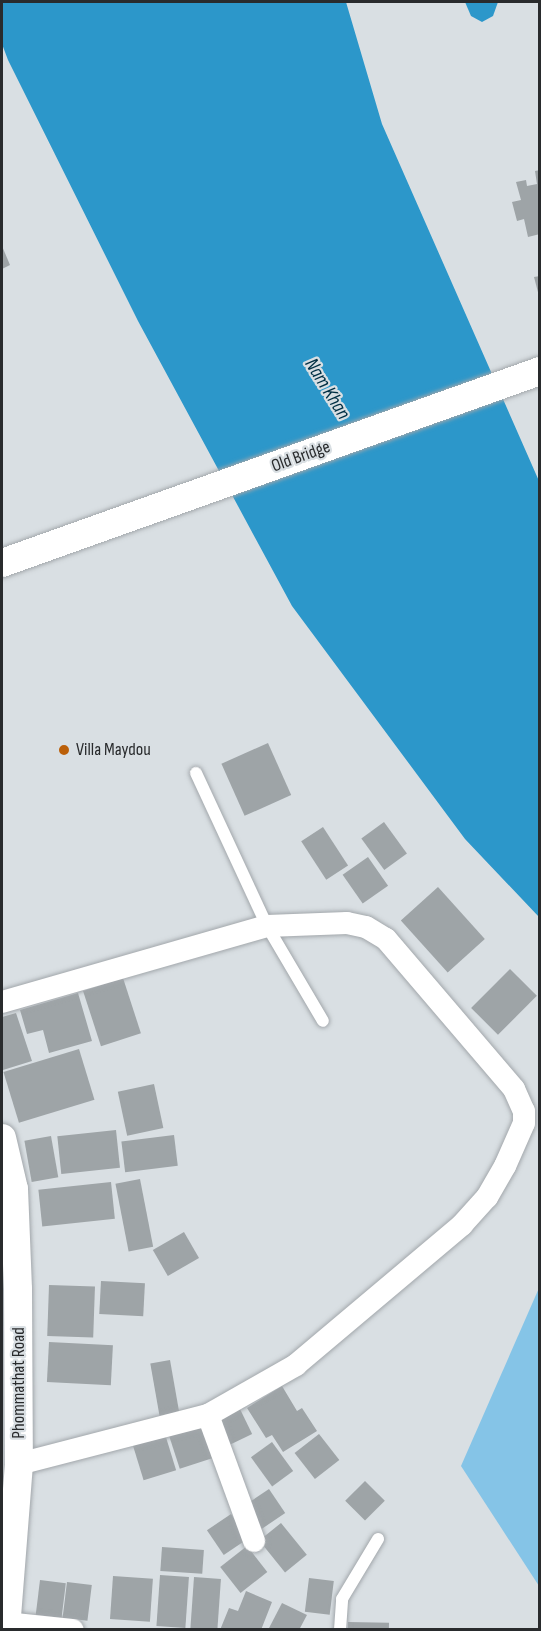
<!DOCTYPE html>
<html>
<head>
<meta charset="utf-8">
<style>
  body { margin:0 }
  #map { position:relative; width:541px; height:1631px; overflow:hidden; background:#d9dfe3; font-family:"Sofia Sans Condensed",sans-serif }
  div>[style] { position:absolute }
  .green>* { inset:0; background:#85c4e7 }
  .water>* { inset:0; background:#2c97ca }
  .building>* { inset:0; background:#9ea4a7; transform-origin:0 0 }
  .roads { filter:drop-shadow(0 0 2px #a2a7ab) drop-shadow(0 0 2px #a2a7ab) }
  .service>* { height:12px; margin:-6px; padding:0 6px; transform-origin:6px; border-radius:6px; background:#fff }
  .minor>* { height:22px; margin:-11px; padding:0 11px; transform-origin:11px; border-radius:11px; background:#fff }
  .tertiary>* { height:28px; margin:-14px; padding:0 14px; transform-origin:14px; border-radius:14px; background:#fff }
  .dots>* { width:16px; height:16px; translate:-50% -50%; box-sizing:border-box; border:3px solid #d9dfe3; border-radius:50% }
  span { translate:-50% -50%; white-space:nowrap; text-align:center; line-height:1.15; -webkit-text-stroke:4.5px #d9dfe3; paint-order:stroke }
  .street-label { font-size:18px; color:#292b2d }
  .poi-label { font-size:18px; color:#292b2d }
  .left { translate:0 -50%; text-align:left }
  .water-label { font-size:20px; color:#002f44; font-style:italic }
  .frame { position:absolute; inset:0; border:3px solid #292b2d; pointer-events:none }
</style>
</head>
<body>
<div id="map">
  <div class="green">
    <i style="clip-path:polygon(539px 1288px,540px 1586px,539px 1586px,461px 1466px)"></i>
  </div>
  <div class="water">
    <i style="clip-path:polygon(2px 2px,346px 2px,382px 124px,539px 481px,539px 917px,465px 839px,292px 606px,138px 321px,8px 60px,2px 44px)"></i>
    <i style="clip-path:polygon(465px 2px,498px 2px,493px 16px,482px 22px,471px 16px)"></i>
  </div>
  <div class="building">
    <i style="clip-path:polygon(540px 170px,540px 234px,528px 237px,524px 219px,517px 221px,512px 202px,521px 200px,516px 182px,526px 180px,527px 186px,537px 184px,535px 171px)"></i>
    <i style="clip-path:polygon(2px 246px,10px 265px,2px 269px)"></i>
    <i style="clip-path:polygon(540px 276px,540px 296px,539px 296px,534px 277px)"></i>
    <i style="left:268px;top:743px;width:57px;height:51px;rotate:66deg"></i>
    <i style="left:384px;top:822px;width:39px;height:28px;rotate:54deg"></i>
    <i style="left:323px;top:827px;width:46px;height:26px;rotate:57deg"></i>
    <i style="left:368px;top:857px;width:35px;height:31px;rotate:55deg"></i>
    <i style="left:438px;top:887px;width:70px;height:50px;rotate:48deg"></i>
    <i style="left:510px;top:969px;width:38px;height:55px;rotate:45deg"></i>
    <i style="left:123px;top:978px;width:58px;height:42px;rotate:72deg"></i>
    <i style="clip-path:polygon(78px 993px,92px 1041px,49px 1053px,43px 1030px,27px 1034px,20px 1010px)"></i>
    <i style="clip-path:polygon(16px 1013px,32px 1061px,3px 1070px,2px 1017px)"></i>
    <i style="left:79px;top:1049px;width:53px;height:79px;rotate:73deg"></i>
    <i style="left:154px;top:1084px;width:45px;height:37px;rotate:78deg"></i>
    <i style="left:116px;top:1130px;width:38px;height:59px;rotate:84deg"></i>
    <i style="left:174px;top:1135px;width:31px;height:53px;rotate:83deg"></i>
    <i style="left:51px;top:1136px;width:42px;height:27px;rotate:80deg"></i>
    <i style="left:140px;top:1179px;width:69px;height:25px;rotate:79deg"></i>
    <i style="left:111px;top:1182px;width:37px;height:73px;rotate:84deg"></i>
    <i style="left:184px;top:1232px;width:30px;height:36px;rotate:60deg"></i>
    <i style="left:101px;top:1281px;width:44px;height:33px;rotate:3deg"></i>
    <i style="left:49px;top:1285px;width:46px;height:51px;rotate:2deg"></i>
    <i style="left:49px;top:1342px;width:64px;height:40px;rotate:3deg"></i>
    <i style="left:170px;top:1360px;width:53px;height:20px;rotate:80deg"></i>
    <i style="clip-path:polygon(282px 1386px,297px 1411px,302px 1408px,317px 1431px,283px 1452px,272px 1435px,266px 1438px,247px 1408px)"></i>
    <i style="left:239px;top:1407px;width:30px;height:30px;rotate:64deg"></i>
    <i style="left:201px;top:1424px;width:36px;height:34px;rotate:72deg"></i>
    <i style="left:165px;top:1434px;width:38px;height:34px;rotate:73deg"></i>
    <i style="left:319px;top:1434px;width:33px;height:31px;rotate:52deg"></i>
    <i style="left:272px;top:1442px;width:36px;height:26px;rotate:54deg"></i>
    <i style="left:365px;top:1481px;width:28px;height:28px;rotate:45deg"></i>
    <i style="left:269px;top:1489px;width:29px;height:28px;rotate:56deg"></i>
    <i style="left:231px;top:1514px;width:30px;height:29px;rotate:56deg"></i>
    <i style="left:281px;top:1523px;width:41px;height:28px;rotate:51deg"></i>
    <i style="left:247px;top:1546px;width:33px;height:34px;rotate:52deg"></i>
    <i style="left:162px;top:1547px;width:42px;height:24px;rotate:4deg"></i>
    <i style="left:160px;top:1575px;width:29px;height:51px;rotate:4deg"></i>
    <i style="left:113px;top:1576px;width:40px;height:43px;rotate:4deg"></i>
    <i style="left:194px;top:1577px;width:27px;height:52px;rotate:4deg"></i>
    <i style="left:309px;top:1578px;width:25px;height:34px;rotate:7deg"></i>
    <i style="left:40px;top:1580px;width:26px;height:35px;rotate:7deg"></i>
    <i style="left:67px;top:1582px;width:25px;height:36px;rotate:7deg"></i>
    <i style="clip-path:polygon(246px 1591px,272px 1602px,261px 1630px,220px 1630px,229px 1608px,238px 1611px)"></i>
    <i style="clip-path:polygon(282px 1603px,307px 1615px,299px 1630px,268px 1630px)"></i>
    <i style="left:348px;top:1622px;width:41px;height:8px;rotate:1deg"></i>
  </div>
  <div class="roads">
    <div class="service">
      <i style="left:196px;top:773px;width:169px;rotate:65.1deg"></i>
      <i style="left:267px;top:926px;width:110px;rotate:59.5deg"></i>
      <i style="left:340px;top:1630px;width:31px;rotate:-86deg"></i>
      <i style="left:342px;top:1599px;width:70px;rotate:-59deg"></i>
    </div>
    <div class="minor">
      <i style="left:2px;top:1002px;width:276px;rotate:-16deg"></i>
      <i style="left:267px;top:926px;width:80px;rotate:-2.1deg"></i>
      <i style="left:347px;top:923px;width:19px;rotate:12deg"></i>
      <i style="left:366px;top:927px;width:23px;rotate:31deg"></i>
      <i style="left:386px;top:939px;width:197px;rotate:49.5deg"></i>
      <i style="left:514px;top:1089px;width:24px;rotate:66deg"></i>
      <i style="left:524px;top:1111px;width:12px;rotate:90deg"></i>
      <i style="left:524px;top:1123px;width:47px;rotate:113.8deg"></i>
      <i style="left:505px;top:1166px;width:36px;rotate:120deg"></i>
      <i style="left:487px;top:1197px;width:38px;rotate:132deg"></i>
      <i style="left:462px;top:1225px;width:217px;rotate:139.9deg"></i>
      <i style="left:296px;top:1365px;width:101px;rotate:150.4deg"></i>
      <i style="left:208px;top:1415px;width:195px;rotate:165.5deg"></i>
      <i style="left:208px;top:1415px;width:134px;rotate:69.9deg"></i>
      <i style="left:7px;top:1623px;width:66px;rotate:6.1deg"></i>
    </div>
    <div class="tertiary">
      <i style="left:2px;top:563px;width:571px;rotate:-19.64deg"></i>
      <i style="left:2px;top:1138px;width:52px;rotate:76.8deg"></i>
      <i style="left:14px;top:1189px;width:101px;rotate:87.7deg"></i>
      <i style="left:18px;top:1290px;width:174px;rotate:89.7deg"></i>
      <i style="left:19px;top:1464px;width:167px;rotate:94.5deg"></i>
    </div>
  </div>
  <div class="dots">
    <i style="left:64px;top:750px;background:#bb5f08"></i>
  </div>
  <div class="street-label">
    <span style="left:301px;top:457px;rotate:-20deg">Old Bridge</span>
    <span style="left:19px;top:1383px;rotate:-90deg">Phommathat Road</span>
  </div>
  <div class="poi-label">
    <span class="left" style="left:76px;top:750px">Villa Maydou</span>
  </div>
  <div class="water-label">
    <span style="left:327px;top:389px;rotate:58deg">Nam Khan</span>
  </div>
  <div class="frame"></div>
</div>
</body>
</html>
